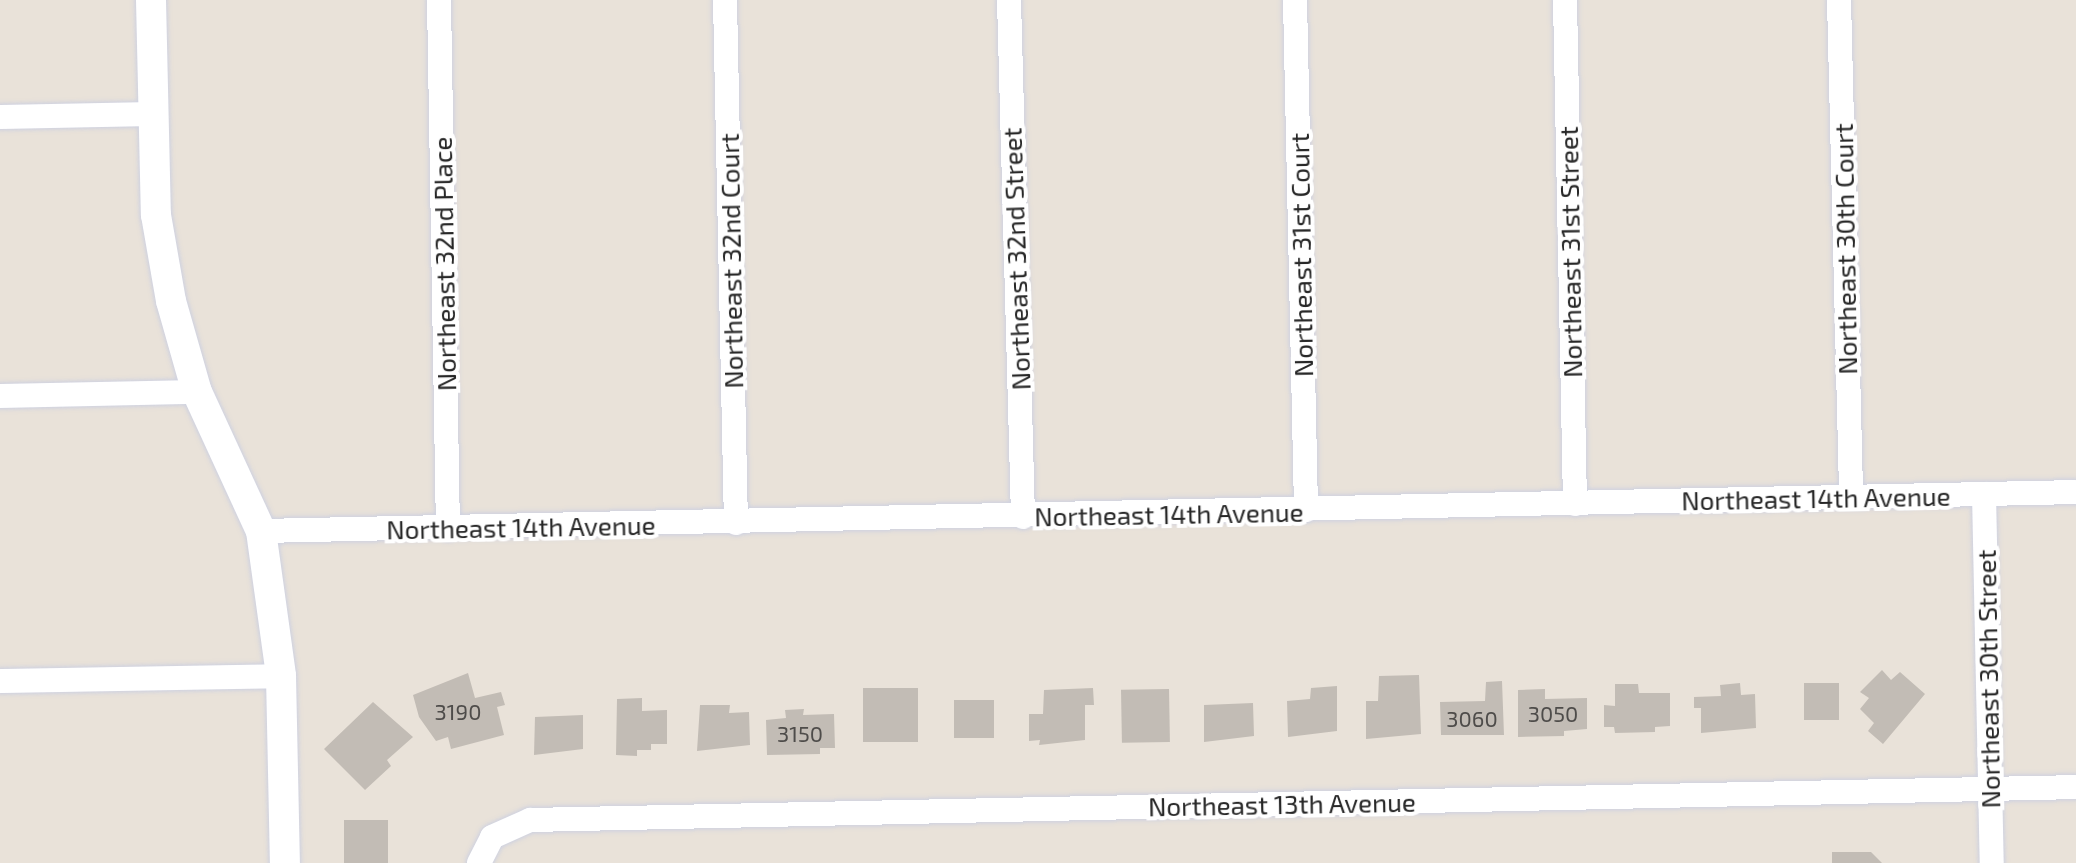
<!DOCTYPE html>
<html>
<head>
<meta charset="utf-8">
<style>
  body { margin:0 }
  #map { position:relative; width:2076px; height:863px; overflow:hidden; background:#e9e2d9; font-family:"Exo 2",sans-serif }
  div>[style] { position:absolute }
  .building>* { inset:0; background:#c2bcb5; transform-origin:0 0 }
  .roads { filter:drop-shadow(0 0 2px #ced1e0) drop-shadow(0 0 2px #ced1e0) }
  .minor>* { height:24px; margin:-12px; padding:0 12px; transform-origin:12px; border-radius:12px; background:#fff }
  .tertiary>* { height:30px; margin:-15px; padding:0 15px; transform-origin:15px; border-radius:15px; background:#fff }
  span { translate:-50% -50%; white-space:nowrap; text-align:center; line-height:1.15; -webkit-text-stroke:8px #fff; paint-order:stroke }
  .number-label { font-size:22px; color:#4e4c4a }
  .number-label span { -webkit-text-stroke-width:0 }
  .street-label { font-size:26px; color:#272727 }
</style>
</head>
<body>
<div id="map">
  <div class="building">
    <i style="clip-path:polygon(1882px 670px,1891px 680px,1900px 672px,1925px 694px,1883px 744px,1868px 731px,1874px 723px,1860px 709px,1869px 698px,1860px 692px)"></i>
    <i style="clip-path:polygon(468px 673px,475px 698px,501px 692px,505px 705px,497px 707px,504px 735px,451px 749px,448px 737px,436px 741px,419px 717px,413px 695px)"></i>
    <i style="clip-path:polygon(1419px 675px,1421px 734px,1366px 739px,1366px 701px,1378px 701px,1379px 676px)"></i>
    <i style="clip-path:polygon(1502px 681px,1504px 735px,1441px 735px,1440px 702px,1485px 701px,1486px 682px)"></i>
    <i style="clip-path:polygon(1740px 683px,1741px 695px,1755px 694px,1756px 728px,1701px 733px,1701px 708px,1694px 708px,1694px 697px,1721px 696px,1720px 685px)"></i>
    <i style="left:1804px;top:683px;width:35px;height:37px"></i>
    <i style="clip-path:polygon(1615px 684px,1638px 684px,1639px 693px,1670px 693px,1670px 726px,1655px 727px,1655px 732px,1615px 733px,1614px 727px,1604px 727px,1604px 705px,1615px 706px)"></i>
    <i style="clip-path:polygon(1337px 686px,1337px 731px,1288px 737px,1287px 701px,1310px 699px,1311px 688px)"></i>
    <i style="left:918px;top:688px;width:54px;height:55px;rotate:90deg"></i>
    <i style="clip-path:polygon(1093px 688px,1094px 705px,1085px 705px,1085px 740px,1039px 745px,1040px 740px,1029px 741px,1029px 714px,1043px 714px,1044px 690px)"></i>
    <i style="left:1169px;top:689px;width:53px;height:48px;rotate:89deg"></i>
    <i style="clip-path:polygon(1545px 689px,1545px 699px,1587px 698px,1587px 729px,1564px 731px,1564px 736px,1518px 737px,1518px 690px)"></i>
    <i style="clip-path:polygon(642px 698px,642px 711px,667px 710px,667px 744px,651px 744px,651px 750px,637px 750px,637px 756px,616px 755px,617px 699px)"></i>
    <i style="left:994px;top:700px;width:38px;height:40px;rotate:90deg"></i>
    <i style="clip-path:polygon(373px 702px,413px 737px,387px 760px,391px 766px,365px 790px,324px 749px)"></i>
    <i style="clip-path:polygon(1253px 703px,1254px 736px,1204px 742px,1204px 705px)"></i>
    <i style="clip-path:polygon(700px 705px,730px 705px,729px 713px,749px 712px,750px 745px,697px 751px)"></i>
    <i style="clip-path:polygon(804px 709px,803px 715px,834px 714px,835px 748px,820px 748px,820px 754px,767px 755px,766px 720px,786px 718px,785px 710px)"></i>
    <i style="clip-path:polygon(583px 715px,583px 749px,534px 755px,535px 717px)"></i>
    <i style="left:344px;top:820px;width:44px;height:43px"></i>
    <i style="clip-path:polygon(1832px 852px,1871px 852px,1882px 863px,1832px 863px)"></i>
  </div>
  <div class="roads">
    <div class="minor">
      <i style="left:439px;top:0;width:529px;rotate:89.03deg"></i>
      <i style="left:725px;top:0;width:523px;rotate:88.8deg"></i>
      <i style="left:1009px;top:0;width:517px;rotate:88.45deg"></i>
      <i style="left:1295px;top:0;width:510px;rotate:88.76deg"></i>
      <i style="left:1565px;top:0;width:504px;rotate:88.86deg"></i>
      <i style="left:1839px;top:0;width:497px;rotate:88.6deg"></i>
      <i style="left:0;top:117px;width:153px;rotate:-1.1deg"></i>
      <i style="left:0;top:396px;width:197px;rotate:-1.2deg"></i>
      <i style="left:1984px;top:494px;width:369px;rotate:88.8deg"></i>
      <i style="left:261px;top:531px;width:1815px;rotate:-1.23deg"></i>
      <i style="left:0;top:681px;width:281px;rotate:-1deg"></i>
      <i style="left:479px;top:863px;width:29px;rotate:-63deg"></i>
      <i style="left:492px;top:837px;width:42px;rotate:-24.1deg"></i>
      <i style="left:530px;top:820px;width:1546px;rotate:-1.22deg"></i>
    </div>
    <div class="tertiary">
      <i style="left:151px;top:0;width:215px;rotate:88.7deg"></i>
      <i style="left:156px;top:215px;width:87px;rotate:80.1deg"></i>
      <i style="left:171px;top:301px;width:95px;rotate:74.1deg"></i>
      <i style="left:197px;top:392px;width:153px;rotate:65.3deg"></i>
      <i style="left:261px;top:531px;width:146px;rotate:82.1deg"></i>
      <i style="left:281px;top:676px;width:187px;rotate:88.8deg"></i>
    </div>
  </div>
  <div class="number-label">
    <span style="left:458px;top:712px">3190</span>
    <span style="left:1553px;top:714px">3050</span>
    <span style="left:1472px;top:719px">3060</span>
    <span style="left:800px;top:734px">3150</span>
  </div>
  <div class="street-label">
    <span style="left:1845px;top:249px;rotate:-91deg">Northeast 30th Court</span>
    <span style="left:1570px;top:252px;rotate:-91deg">Northeast 31st Street</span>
    <span style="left:1301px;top:255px;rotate:-91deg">Northeast 31st Court</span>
    <span style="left:1016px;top:259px;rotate:-92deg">Northeast 32nd Street</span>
    <span style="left:731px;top:261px;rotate:-91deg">Northeast 32nd Court</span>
    <span style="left:444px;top:264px;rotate:-91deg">Northeast 32nd Place</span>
    <span style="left:1816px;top:498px;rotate:-1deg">Northeast 14th Avenue</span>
    <span style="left:1169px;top:514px;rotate:-1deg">Northeast 14th Avenue</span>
    <span style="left:521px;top:527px;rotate:-1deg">Northeast 14th Avenue</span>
    <span style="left:1988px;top:679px;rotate:-91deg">Northeast 30th Street</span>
    <span style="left:1282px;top:804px;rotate:-1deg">Northeast 13th Avenue</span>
  </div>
</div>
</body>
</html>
